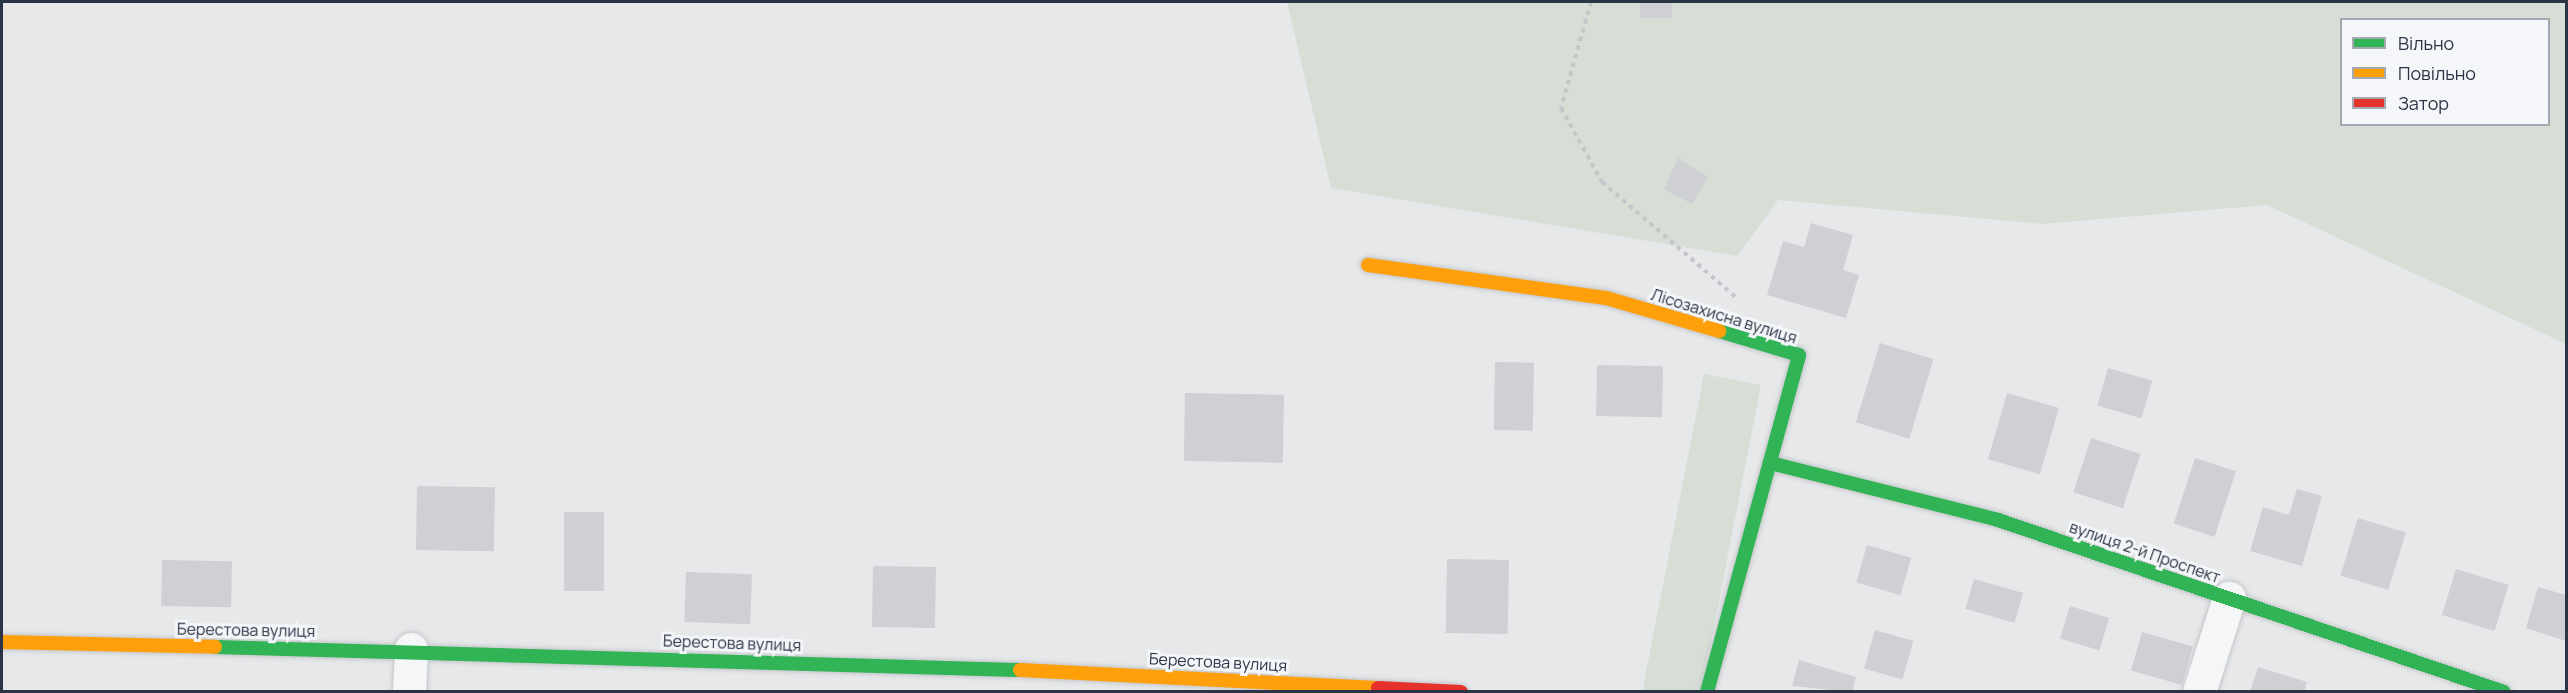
<!DOCTYPE html>
<html>
<head>
<meta charset="utf-8">
<style>
  body { margin:0 }
  #map { position:relative; width:2568px; height:693px; overflow:hidden; background:#e6e8ea; font-family:Manrope,sans-serif }
  div>[style] { position:absolute }
  .green>* { inset:0; background:#d6ded6; transform-origin:0 0 }
  .building>* { inset:0; background:#ced0d3; transform-origin:0 0 }
  .path>* { height:4px; margin-top:-2px; transform-origin:0; background:repeating-linear-gradient(90deg,#c5c6ca 0 4.5px,transparent 0 9px) }
  .roads { filter:drop-shadow(0 0 2px #c4c6c8) drop-shadow(0 0 2px #c4c6c8) }
  .street>* { height:33px; margin:-16.5px; padding:0 16.5px; transform-origin:16.5px; border-radius:16.5px; background:#f5f6f7 }
  .fast>* { height:14px; margin:-7px; padding:0 7px; transform-origin:7px; border-radius:7px; background:#30b455 }
  .slow>* { height:14px; margin:-7px; padding:0 7px; transform-origin:7px; border-radius:7px; background:#ff9f0a }
  .jam>* { height:14px; margin:-7px; padding:0 7px; transform-origin:7px; border-radius:7px; background:#e5322d }
  span { translate:-50% -50%; white-space:nowrap; text-align:center; line-height:1.15; -webkit-text-stroke:6px #f4f6f9; paint-order:stroke }
  .street-label { font-size:16px; color:#2b3445 }
  .frame { position:absolute; inset:0; border:3px solid #2b3445; pointer-events:none }
  .legend { position:absolute; left:2340px; top:18px; width:210px; height:108px; box-sizing:border-box; background:#f4f6f9; border:2px solid #a4a8b1; margin:0; padding:8px 10px; list-style:none; font-size:18px; color:#2b3445 }
  .legend li { display:flex; align-items:center; gap:12px; height:30px }
  .legend b { width:30px; border:2px solid #a4a8b1 }
</style>
</head>
<body>
<div id="map">
  <div class="green">
    <i style="clip-path:polygon(evenodd,1287px 2px,2566px 2px,2566px 344px,2267px 205px,2042px 224px,1778px 200px,1737px 256px,1331px 188px,1287px 2px,2342px 20px,2548px 20px,2548px 124px,2342px 124px,2342px 20px)"></i>
    <i style="left:1704px;top:374px;width:58px;height:331px;rotate:11deg"></i>
  </div>
  <div class="building">
    <i style="left:1640px;top:2px;width:32px;height:16px"></i>
    <i style="clip-path:polygon(1678px 158px,1708px 177px,1692px 204px,1664px 189px)"></i>
    <i style="clip-path:polygon(1811px 223px,1853px 235px,1843px 270px,1859px 275px,1846px 318px,1767px 295px,1783px 241px,1804px 247px)"></i>
    <i style="left:1880px;top:343px;width:56px;height:83px;rotate:17deg"></i>
    <i style="left:1495px;top:362px;width:39px;height:68px;rotate:1deg"></i>
    <i style="left:1597px;top:365px;width:66px;height:51px;rotate:1deg"></i>
    <i style="left:2108px;top:368px;width:46px;height:39px;rotate:16deg"></i>
    <i style="left:1185px;top:393px;width:99px;height:68px;rotate:1deg"></i>
    <i style="left:2007px;top:393px;width:54px;height:69px;rotate:16deg"></i>
    <i style="left:2091px;top:438px;width:52px;height:57px;rotate:18deg"></i>
    <i style="left:2195px;top:458px;width:43px;height:69px;rotate:18deg"></i>
    <i style="left:417px;top:486px;width:78px;height:64px;rotate:1deg"></i>
    <i style="clip-path:polygon(2297px 489px,2322px 496px,2302px 566px,2250px 551px,2263px 507px,2289px 515px)"></i>
    <i style="left:564px;top:512px;width:40px;height:79px"></i>
    <i style="left:2358px;top:518px;width:50px;height:60px;rotate:17deg"></i>
    <i style="left:1867px;top:545px;width:46px;height:39px;rotate:16deg"></i>
    <i style="left:1447px;top:559px;width:62px;height:74px;rotate:1deg"></i>
    <i style="left:162px;top:560px;width:70px;height:46px;rotate:1deg"></i>
    <i style="left:873px;top:566px;width:63px;height:61px;rotate:1deg"></i>
    <i style="left:2456px;top:569px;width:55px;height:48px;rotate:17deg"></i>
    <i style="left:686px;top:572px;width:66px;height:50px;rotate:2deg"></i>
    <i style="left:1974px;top:579px;width:51px;height:31px;rotate:16deg"></i>
    <i style="clip-path:polygon(2538px 587px,2566px 595px,2566px 641px,2526px 628px)"></i>
    <i style="left:2070px;top:606px;width:41px;height:34px;rotate:17deg"></i>
    <i style="left:1875px;top:630px;width:40px;height:40px;rotate:16deg"></i>
    <i style="left:2142px;top:632px;width:53px;height:40px;rotate:16deg"></i>
    <i style="clip-path:polygon(1799px 660px,1856px 677px,1852px 692px,1792px 686px)"></i>
    <i style="clip-path:polygon(2258px 667px,2307px 682px,2304px 692px,2250px 692px)"></i>
  </div>
  <div class="path">
    <i style="left:1591px;top:2px;width:110px;rotate:105.8deg"></i>
    <i style="left:1561px;top:108px;width:85px;rotate:61deg"></i>
    <i style="left:1602px;top:182px;width:179px;rotate:40.7deg"></i>
  </div>
  <div class="roads">
    <div class="street">
      <i style="left:409px;top:692px;width:43px;rotate:-87.3deg"></i>
      <i style="left:2199px;top:692px;width:99px;rotate:-72.3deg"></i>
    </div>
    <div class="fast">
      <i style="left:1770px;top:463px;width:235px;rotate:14deg"></i>
      <i style="left:1998px;top:520px;width:534px;rotate:18.77deg"></i>
      <i style="left:215px;top:647px;width:805px;rotate:1.64deg"></i>
      <i style="left:1707px;top:692px;width:349px;rotate:-74.7deg"></i>
      <i style="left:1799px;top:355px;width:84px;rotate:-163.3deg"></i>
    </div>
    <div class="slow">
      <i style="left:1368px;top:265px;width:240px;rotate:7.9deg"></i>
      <i style="left:1606px;top:298px;width:118px;rotate:16.3deg"></i>
      <i style="left:2px;top:642px;width:213px;rotate:1.3deg"></i>
      <i style="left:1020px;top:670px;width:358px;rotate:2.9deg"></i>
    </div>
    <div class="jam">
      <i style="left:1378px;top:688px;width:83px;rotate:2.8deg"></i>
    </div>
  </div>
  <div class="street-label">
    <span style="left:1724px;top:316px;rotate:17deg">Лісозахисна вулиця</span>
    <span style="left:2145px;top:552px;rotate:19deg">вулиця 2-й Проспект</span>
    <span style="left:246px;top:630px;rotate:1deg">Берестова вулиця</span>
    <span style="left:732px;top:643px;rotate:2deg">Берестова вулиця</span>
    <span style="left:1218px;top:662px;rotate:3deg">Берестова вулиця</span>
  </div>
  <div class="frame"></div>
  <ul class="legend">
  <li><b style="height:8px;background:#30b455"></b>Вільно</li>
  <li><b style="height:8px;background:#ff9f0a"></b>Повільно</li>
  <li><b style="height:8px;background:#e5322d"></b>Затор</li>
  </ul>
</div>
</body>
</html>
